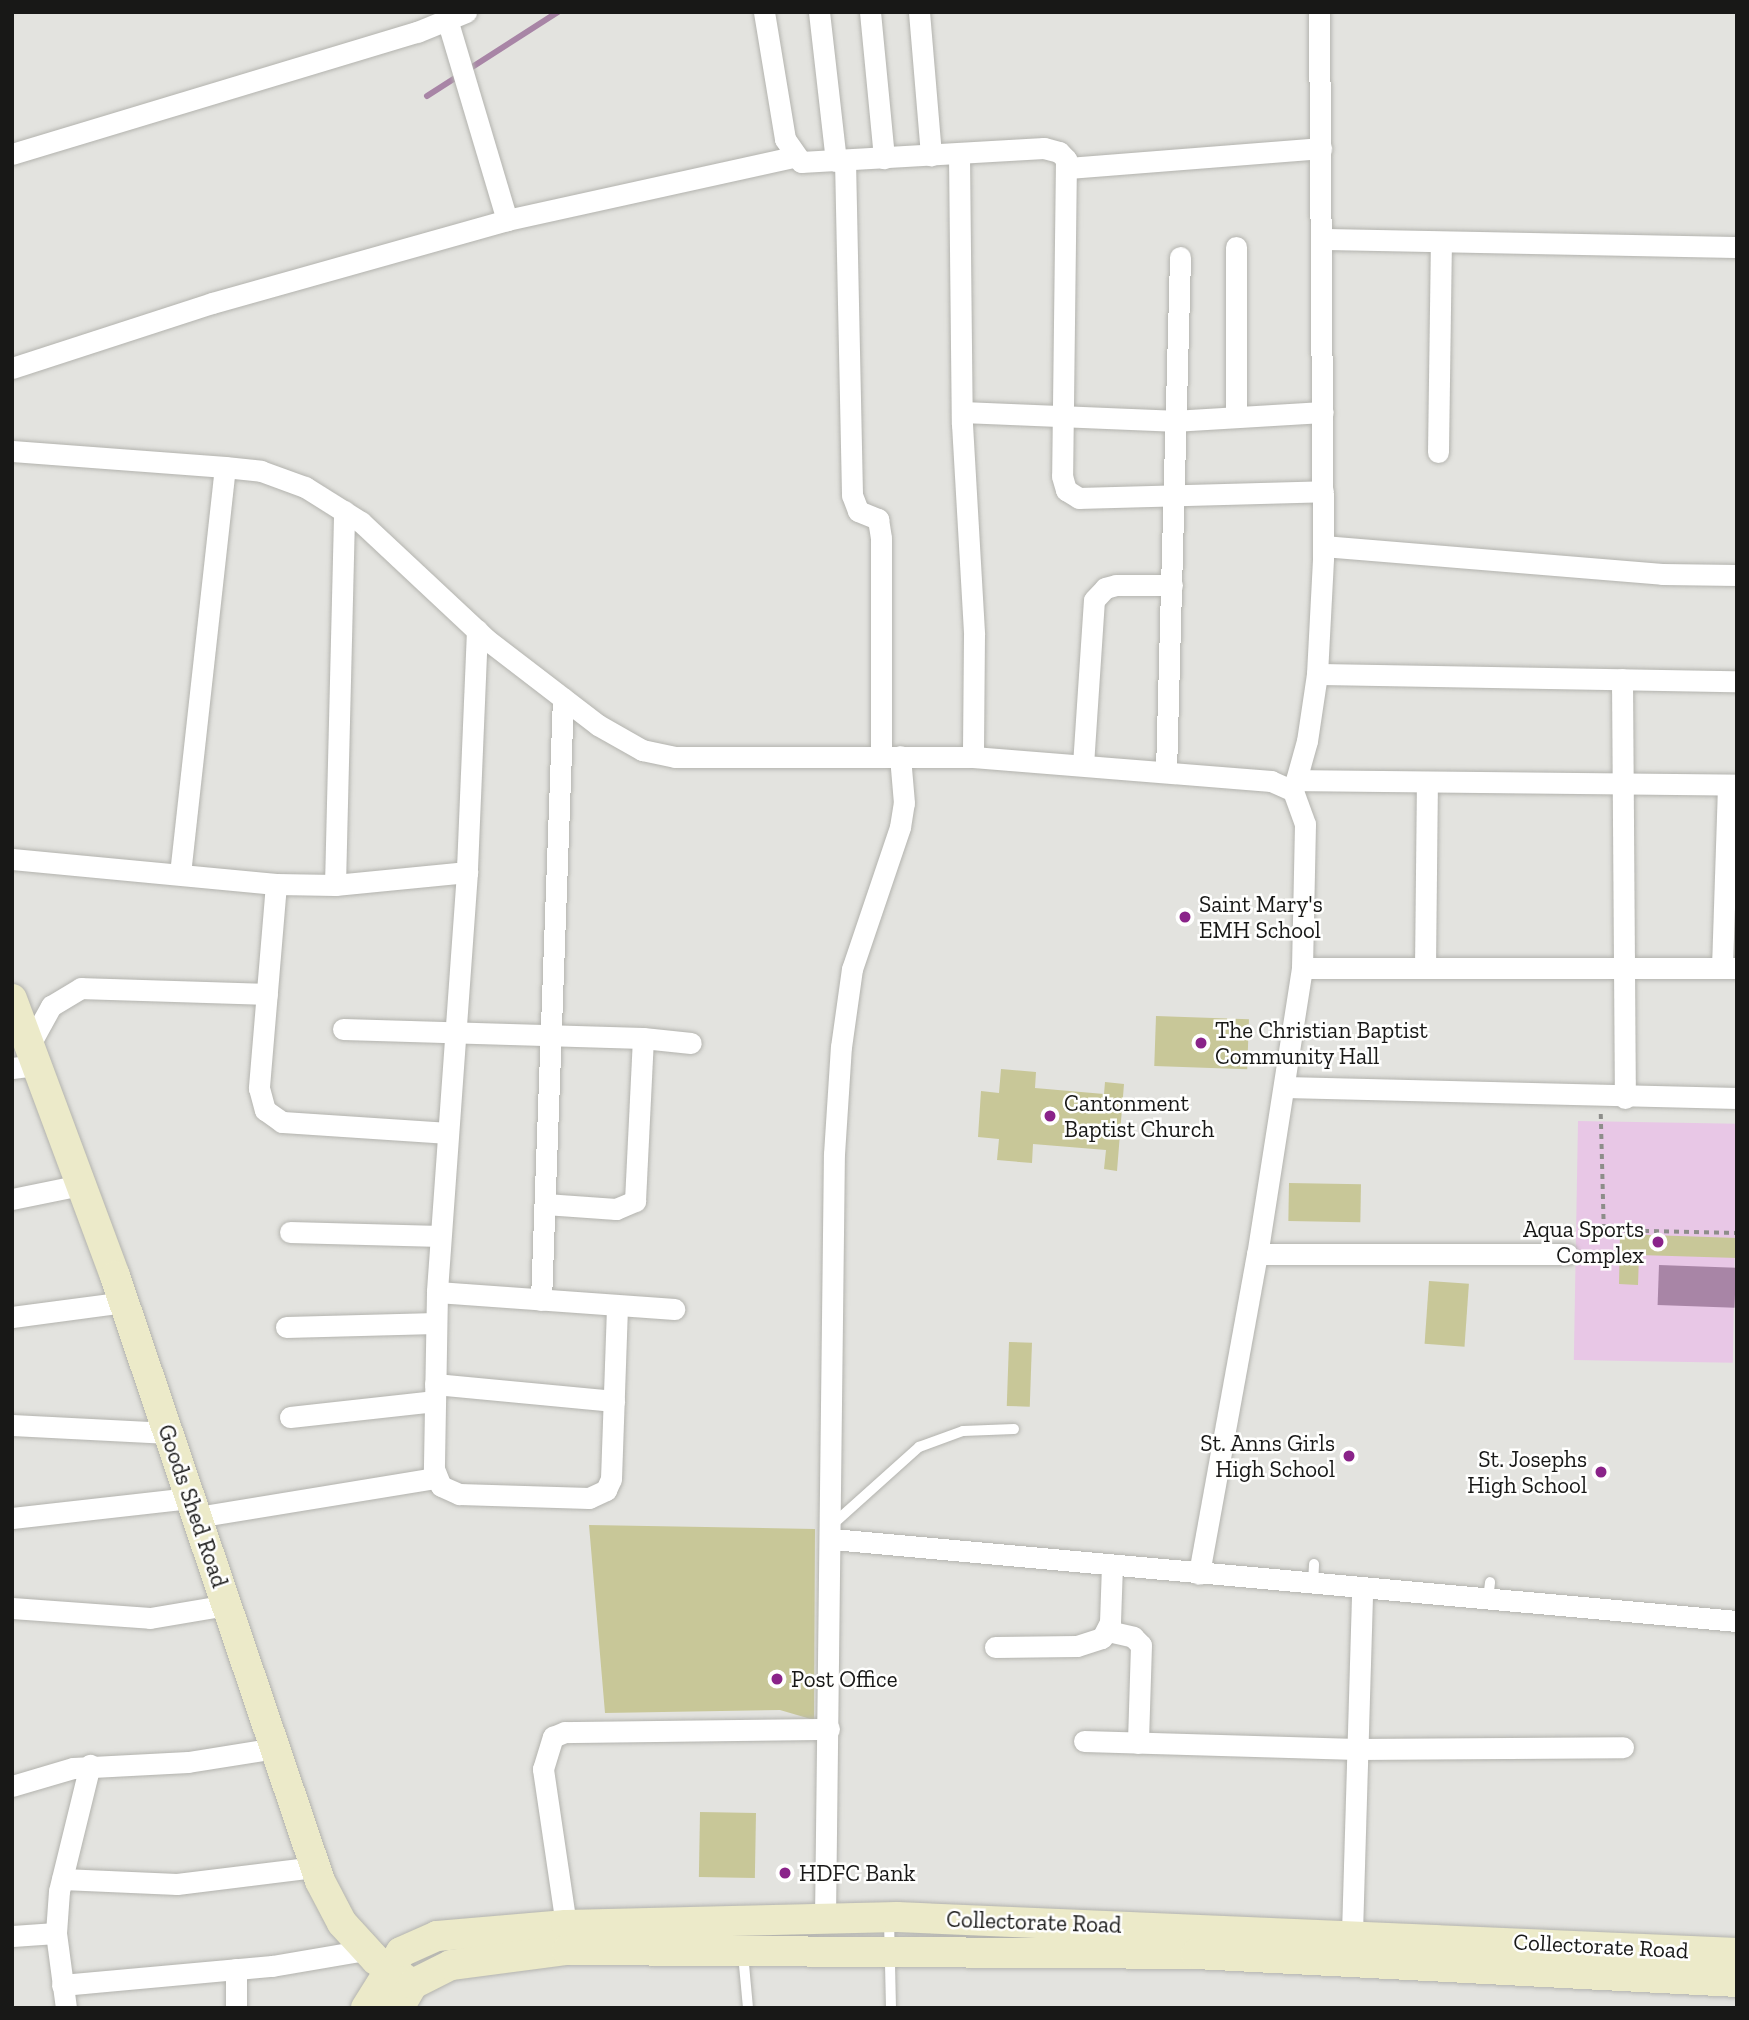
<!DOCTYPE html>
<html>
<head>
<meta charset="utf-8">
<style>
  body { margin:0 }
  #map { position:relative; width:1749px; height:2020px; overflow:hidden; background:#e3e3df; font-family:"Zilla Slab",serif }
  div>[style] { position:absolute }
  .green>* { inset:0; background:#e8c7e6; transform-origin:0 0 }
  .water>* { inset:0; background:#a885a6; transform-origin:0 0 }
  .stream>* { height:6px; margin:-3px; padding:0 3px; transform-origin:3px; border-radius:3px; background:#a885a6 }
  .building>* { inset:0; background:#c8c798; transform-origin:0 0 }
  .path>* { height:3.5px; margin-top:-1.75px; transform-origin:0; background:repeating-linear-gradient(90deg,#8d8d8a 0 5px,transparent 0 10px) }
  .roads { filter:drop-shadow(0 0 2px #b3b3ae) drop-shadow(0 0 2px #b3b3ae) }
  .lane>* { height:10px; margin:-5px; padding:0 5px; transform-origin:5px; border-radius:5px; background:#fff }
  .street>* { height:21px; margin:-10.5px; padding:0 10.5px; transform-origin:10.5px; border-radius:10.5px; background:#fff }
  .secondary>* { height:30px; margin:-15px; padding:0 15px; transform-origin:15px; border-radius:15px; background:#eceac9 }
  .dots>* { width:19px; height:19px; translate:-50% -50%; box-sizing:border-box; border:4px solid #fffffe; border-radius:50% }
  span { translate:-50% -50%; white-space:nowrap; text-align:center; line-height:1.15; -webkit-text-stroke:5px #fffffe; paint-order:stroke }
  .poi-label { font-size:23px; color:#181817 }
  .left { translate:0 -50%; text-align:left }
  .right { translate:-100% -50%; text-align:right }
  .street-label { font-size:23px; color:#181817 }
  .frame { position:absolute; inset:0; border:14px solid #181817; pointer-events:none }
</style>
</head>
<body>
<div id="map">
  <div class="green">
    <i style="left:1578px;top:1121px;width:159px;height:239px;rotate:1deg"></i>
  </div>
  <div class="water">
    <i style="left:1659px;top:1265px;width:77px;height:40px;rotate:2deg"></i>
  </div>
  <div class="stream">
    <i style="left:427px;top:96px;width:156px;rotate:-32.7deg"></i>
  </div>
  <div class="building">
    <i style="left:1156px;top:1016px;width:93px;height:50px;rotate:2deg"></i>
    <i style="clip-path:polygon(1001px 1069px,1036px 1072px,1035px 1088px,1104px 1094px,1105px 1082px,1124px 1084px,1117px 1171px,1104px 1169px,1106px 1150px,1033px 1144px,1032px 1163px,997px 1160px,999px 1139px,978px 1137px,981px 1091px,999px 1093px)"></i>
    <i style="left:1289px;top:1183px;width:72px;height:38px;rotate:1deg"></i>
    <i style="clip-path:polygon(1620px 1234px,1737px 1238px,1737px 1258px,1639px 1255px,1638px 1285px,1619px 1284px)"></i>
    <i style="left:1429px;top:1281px;width:40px;height:63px;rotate:4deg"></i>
    <i style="left:1009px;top:1342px;width:23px;height:64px;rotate:2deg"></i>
    <i style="clip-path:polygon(589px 1525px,815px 1529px,814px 1720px,780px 1710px,605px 1713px)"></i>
    <i style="left:700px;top:1812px;width:56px;height:65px;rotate:1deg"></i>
  </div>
  <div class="path">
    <i style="left:1601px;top:1114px;width:116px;rotate:88.5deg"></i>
    <i style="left:1604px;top:1230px;width:133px;rotate:1.3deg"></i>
  </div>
  <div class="roads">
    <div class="lane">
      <i style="left:832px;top:1525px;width:117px;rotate:-41.9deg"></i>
      <i style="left:919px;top:1447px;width:47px;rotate:-20deg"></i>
      <i style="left:963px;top:1431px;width:51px;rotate:-2.2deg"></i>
      <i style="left:1313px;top:1584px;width:20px;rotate:-87deg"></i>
      <i style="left:1488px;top:1599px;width:17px;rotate:-83deg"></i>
      <i style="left:889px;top:1920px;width:88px;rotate:88.7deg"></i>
      <i style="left:743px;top:1954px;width:54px;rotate:84.7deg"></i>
    </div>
    <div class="street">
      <i style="left:764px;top:12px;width:129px;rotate:80.6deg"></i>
      <i style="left:785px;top:139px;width:28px;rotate:55deg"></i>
      <i style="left:801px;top:162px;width:243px;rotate:-3.3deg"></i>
      <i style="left:1044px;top:148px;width:16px;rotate:15deg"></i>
      <i style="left:1059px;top:152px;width:10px;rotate:45deg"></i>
      <i style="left:1066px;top:159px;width:317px;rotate:90.7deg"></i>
      <i style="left:1062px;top:476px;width:15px;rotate:74deg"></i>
      <i style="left:1066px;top:490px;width:15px;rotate:32deg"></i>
      <i style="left:1079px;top:498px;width:244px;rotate:-1.6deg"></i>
      <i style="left:819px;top:12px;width:150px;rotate:83.5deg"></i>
      <i style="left:870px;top:12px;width:147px;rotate:84.5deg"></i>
      <i style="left:919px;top:12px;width:144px;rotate:85.2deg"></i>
      <i style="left:447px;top:19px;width:210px;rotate:73.4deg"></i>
      <i style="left:12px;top:154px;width:423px;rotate:-16.8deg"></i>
      <i style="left:417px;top:32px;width:53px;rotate:-22.2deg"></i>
      <i style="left:959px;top:155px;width:269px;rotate:89.4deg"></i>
      <i style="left:962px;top:424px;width:211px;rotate:86.7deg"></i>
      <i style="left:974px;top:635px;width:122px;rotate:90.5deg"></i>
      <i style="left:845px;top:160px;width:335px;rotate:88.8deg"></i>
      <i style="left:852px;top:495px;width:17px;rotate:69deg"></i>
      <i style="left:858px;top:511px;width:22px;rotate:22deg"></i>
      <i style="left:878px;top:519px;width:19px;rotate:81deg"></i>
      <i style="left:881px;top:538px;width:218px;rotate:90deg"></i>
      <i style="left:1069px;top:168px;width:253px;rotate:-4.5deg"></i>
      <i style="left:1324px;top:239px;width:413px;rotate:1.1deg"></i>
      <i style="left:1236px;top:247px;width:170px;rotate:90deg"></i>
      <i style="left:12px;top:368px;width:210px;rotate:-18deg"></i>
      <i style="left:212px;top:303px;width:306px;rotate:-15.7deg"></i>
      <i style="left:507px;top:220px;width:294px;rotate:-12.4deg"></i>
      <i style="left:962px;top:412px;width:211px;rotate:2.4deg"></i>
      <i style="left:1173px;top:421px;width:150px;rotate:-3.4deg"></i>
      <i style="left:12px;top:451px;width:214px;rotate:4.3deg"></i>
      <i style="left:225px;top:467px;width:36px;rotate:6deg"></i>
      <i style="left:261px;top:471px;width:47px;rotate:20deg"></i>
      <i style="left:305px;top:487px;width:66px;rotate:32deg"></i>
      <i style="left:361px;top:522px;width:171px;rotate:43.1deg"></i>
      <i style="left:486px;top:639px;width:141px;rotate:37.5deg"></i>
      <i style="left:598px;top:725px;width:51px;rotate:29.6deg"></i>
      <i style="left:642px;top:750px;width:34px;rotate:12deg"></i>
      <i style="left:675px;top:757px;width:298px"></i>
      <i style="left:973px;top:757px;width:299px;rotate:4.6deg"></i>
      <i style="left:1271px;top:781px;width:24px;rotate:24deg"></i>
      <i style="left:1293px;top:791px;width:35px;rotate:70deg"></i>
      <i style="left:1305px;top:824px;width:144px;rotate:91.2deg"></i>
      <i style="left:1302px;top:968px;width:290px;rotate:98.9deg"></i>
      <i style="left:1257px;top:1254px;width:325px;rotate:100.3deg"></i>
      <i style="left:1438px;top:452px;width:210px;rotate:-89.2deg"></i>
      <i style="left:1323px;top:546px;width:340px;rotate:4.7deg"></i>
      <i style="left:1662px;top:574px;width:75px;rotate:0.8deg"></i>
      <i style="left:477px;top:630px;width:242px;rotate:92.4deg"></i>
      <i style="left:467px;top:872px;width:421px;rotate:94.1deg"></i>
      <i style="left:437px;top:1292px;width:177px;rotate:91deg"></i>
      <i style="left:434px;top:1469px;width:18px;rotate:68deg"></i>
      <i style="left:441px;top:1486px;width:20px;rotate:24deg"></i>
      <i style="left:459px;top:1494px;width:130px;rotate:1.8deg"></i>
      <i style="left:589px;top:1498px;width:19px;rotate:-25deg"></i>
      <i style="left:606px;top:1490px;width:12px;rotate:-66deg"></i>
      <i style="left:611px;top:1479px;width:172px;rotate:-88deg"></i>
      <i style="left:1317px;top:674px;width:420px;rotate:1deg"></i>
      <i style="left:1622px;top:679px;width:419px;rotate:89.6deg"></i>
      <i style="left:1083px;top:765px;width:165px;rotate:-86.2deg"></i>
      <i style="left:1094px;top:600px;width:16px;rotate:-47deg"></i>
      <i style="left:1105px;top:588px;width:11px;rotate:-15deg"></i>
      <i style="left:1116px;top:585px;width:56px"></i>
      <i style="left:1166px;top:772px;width:515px;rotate:-88.44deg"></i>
      <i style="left:1296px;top:780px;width:441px;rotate:0.6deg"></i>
      <i style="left:1293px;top:791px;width:52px;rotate:-74.4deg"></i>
      <i style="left:1307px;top:741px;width:68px;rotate:-81.5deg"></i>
      <i style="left:1317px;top:674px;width:116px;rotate:-87deg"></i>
      <i style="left:1323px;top:558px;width:546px;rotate:-90.42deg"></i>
      <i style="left:12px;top:859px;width:265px;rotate:5.4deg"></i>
      <i style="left:276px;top:884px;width:59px;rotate:1deg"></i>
      <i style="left:335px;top:885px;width:133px;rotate:-5.6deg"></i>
      <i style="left:180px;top:874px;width:409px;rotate:-83.7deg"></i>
      <i style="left:276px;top:884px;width:205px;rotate:94.8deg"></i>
      <i style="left:259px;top:1088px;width:23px;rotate:75deg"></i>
      <i style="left:265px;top:1110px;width:21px;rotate:35deg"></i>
      <i style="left:282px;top:1122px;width:164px;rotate:3.8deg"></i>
      <i style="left:335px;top:885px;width:374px;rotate:-88.6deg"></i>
      <i style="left:1722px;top:967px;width:182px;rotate:-88.1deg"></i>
      <i style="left:1302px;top:968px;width:435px"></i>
      <i style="left:1425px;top:968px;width:186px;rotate:-89.4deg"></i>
      <i style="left:343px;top:1029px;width:300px;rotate:1.7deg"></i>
      <i style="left:643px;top:1038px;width:48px;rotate:5.9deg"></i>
      <i style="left:29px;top:1046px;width:46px;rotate:-61.2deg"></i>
      <i style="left:51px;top:1006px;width:35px;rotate:-31deg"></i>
      <i style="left:81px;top:988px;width:186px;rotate:1.8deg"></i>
      <i style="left:12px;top:1068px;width:24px;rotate:-7deg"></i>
      <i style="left:1285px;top:1087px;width:452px;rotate:1.4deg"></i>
      <i style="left:12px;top:1199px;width:70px;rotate:-11.5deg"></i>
      <i style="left:545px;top:1204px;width:71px;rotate:4deg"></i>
      <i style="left:616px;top:1209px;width:21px;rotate:-23deg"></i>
      <i style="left:635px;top:1201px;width:163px;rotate:-87.2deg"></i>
      <i style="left:290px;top:1232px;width:150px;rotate:1.5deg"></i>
      <i style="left:1257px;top:1254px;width:310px"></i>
      <i style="left:437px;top:1292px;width:238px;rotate:4.1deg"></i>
      <i style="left:541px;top:1300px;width:602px;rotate:-87.91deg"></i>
      <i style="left:12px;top:1317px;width:113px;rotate:-7.6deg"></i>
      <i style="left:286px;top:1327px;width:150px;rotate:-1.5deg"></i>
      <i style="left:435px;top:1384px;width:180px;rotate:5.4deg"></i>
      <i style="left:290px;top:1417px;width:146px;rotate:-6.3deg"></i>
      <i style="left:12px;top:1425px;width:157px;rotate:2.9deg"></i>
      <i style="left:197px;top:1517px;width:242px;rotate:-9.3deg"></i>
      <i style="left:12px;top:1518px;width:179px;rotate:-6.4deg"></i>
      <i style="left:832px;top:1539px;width:909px;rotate:5.18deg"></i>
      <i style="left:12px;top:1608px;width:138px;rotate:4.1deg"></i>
      <i style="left:150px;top:1618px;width:78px;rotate:-9.6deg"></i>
      <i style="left:1108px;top:1631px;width:26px;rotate:13deg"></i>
      <i style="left:1133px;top:1637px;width:11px;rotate:45deg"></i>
      <i style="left:1141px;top:1645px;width:98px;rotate:91.8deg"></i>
      <i style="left:995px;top:1647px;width:82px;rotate:-0.7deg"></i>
      <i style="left:1077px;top:1646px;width:26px;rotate:-18deg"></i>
      <i style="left:1102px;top:1638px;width:18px;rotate:-63deg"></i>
      <i style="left:1110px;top:1622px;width:56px;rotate:-88deg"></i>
      <i style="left:1084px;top:1741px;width:273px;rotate:1.7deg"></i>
      <i style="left:1357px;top:1749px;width:266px;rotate:-0.4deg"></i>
      <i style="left:12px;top:1786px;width:64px;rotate:-16.4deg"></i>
      <i style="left:73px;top:1768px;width:115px;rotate:-3deg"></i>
      <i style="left:188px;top:1762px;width:88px;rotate:-9.1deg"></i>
      <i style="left:62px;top:1879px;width:115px;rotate:2.5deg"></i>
      <i style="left:177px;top:1884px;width:140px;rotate:-7deg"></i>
      <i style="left:825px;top:1918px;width:764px;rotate:-89.33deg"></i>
      <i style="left:834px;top:1154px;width:107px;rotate:-86.3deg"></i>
      <i style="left:841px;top:1047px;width:79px;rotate:-82deg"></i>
      <i style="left:852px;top:969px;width:150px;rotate:-71.3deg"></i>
      <i style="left:900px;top:827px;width:24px;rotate:-81deg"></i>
      <i style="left:904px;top:803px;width:47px;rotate:-94.9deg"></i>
      <i style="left:566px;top:1925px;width:158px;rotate:-98.4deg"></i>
      <i style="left:543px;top:1769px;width:34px;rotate:-73deg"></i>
      <i style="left:553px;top:1737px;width:13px;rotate:-23deg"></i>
      <i style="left:565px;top:1732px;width:264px;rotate:-0.7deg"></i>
      <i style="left:1352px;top:1933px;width:345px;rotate:-88.3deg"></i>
      <i style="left:12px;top:1936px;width:44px;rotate:-3.9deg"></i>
      <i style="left:236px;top:1969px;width:39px;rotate:90deg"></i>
      <i style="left:62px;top:1985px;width:211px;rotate:-5.2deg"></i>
      <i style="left:272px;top:1966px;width:95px;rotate:-9.7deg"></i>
      <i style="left:66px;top:2008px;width:76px;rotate:-97.6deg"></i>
      <i style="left:56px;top:1933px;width:42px;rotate:-85.9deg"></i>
      <i style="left:59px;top:1891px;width:130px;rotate:-76.2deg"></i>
    </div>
    <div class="secondary">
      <i style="left:12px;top:999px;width:296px;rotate:69.6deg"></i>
      <i style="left:115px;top:1276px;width:639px;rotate:71.28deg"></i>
      <i style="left:320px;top:1881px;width:47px;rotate:62.4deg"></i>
      <i style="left:342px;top:1923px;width:50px;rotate:47.4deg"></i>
      <i style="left:376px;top:1960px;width:33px;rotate:33deg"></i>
      <i style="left:366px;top:2008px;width:66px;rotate:-58deg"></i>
      <i style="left:401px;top:1952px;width:39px;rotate:-24deg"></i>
      <i style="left:437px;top:1936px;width:129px;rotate:-4.9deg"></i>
      <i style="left:566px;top:1925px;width:331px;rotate:-1.4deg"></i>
      <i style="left:897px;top:1917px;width:841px;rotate:2.45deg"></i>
      <i style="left:399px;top:2008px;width:28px;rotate:-60deg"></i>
      <i style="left:413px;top:1984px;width:42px;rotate:-26.6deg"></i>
      <i style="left:451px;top:1965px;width:117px;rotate:-7.4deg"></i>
      <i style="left:567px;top:1950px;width:629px;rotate:0.36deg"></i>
      <i style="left:1196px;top:1954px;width:542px;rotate:2.96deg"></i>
    </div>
  </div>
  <div class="dots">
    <i style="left:1185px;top:917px;background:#8a2389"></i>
    <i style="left:1201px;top:1043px;background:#8a2389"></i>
    <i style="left:1050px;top:1116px;background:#8a2389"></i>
    <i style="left:1658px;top:1242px;background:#8a2389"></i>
    <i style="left:1349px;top:1456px;background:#8a2389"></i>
    <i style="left:1601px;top:1472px;background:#8a2389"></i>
    <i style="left:777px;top:1679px;background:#8a2389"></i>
    <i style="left:785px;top:1873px;background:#8a2389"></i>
  </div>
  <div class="poi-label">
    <span class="left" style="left:1199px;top:917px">Saint Mary's<br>EMH School</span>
    <span class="left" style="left:1215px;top:1043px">The Christian Baptist<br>Community Hall</span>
    <span class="left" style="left:1064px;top:1116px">Cantonment<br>Baptist Church</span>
    <span class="right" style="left:1644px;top:1242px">Aqua Sports<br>Complex</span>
    <span class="right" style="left:1335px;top:1456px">St. Anns Girls<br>High School</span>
    <span class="right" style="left:1587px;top:1472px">St. Josephs<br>High School</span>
    <span class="left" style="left:791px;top:1679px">Post Office</span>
    <span class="left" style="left:799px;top:1873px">HDFC Bank</span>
  </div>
  <div class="street-label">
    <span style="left:193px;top:1506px;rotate:71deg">Goods Shed Road</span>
    <span style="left:1034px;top:1922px;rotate:2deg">Collectorate Road</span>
    <span style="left:1601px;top:1946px;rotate:3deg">Collectorate Road</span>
  </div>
  <div class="frame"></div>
</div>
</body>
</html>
